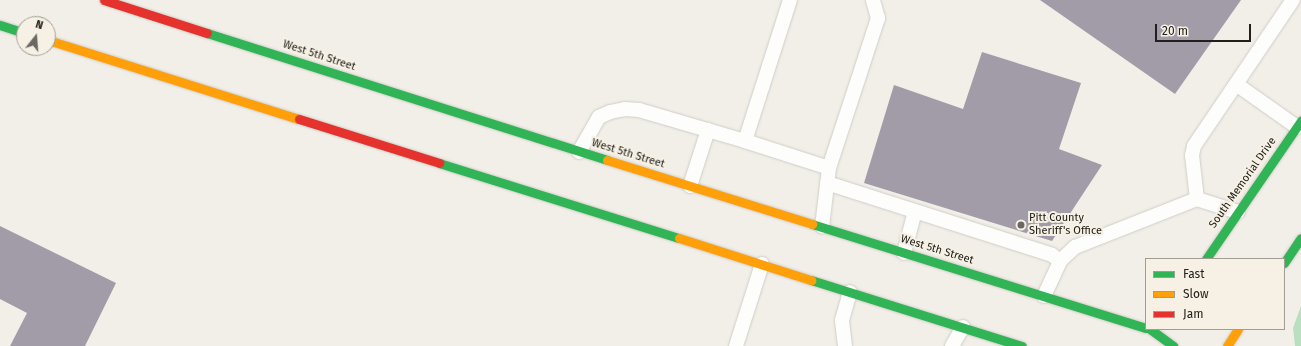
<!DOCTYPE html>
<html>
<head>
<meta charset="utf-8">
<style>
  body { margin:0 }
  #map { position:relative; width:1301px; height:346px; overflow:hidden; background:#f2efe8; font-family:"Fira Sans",sans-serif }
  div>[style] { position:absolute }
  .green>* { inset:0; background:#badfc0 }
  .building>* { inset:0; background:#a29ca9 }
  .roads { filter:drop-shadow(0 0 1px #cfcdc7) drop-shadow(0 0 1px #cfcdc7) }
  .lane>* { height:14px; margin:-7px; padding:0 7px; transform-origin:7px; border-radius:7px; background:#fdfdfc }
  .fast>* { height:9px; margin:-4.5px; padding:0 4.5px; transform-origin:4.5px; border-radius:4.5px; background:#30b455 }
  .slow>* { height:9px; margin:-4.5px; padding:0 4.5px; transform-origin:4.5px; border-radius:4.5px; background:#ff9f0a }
  .jam>* { height:9px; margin:-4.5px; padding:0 4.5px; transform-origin:4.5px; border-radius:4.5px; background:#e5322d }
  .dots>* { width:11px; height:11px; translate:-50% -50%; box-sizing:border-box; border:2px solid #f6f1e4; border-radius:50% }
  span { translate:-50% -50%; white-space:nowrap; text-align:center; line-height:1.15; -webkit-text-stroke:4px #f6f1e4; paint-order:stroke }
  .street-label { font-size:11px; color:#22201b }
  .poi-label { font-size:11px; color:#22201b }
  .left { translate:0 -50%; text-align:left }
  .legend { position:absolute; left:1145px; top:258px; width:140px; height:72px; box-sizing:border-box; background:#f6f1e4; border:1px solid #a19d94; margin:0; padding:5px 7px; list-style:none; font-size:12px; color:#22201b }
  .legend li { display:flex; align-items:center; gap:8px; height:20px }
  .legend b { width:20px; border:1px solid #a19d94 }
  .north { position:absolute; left:16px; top:16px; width:40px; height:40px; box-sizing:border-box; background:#f6f1e4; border:1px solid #a19d94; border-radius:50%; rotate:17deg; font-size:11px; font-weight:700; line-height:16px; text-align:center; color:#22201b }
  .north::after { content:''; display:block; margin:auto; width:14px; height:18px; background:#6b6863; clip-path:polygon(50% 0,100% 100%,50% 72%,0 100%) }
  .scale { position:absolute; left:1155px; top:24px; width:96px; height:18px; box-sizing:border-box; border:2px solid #22201b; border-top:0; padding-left:5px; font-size:12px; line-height:14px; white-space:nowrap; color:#22201b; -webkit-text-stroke:3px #f6f1e4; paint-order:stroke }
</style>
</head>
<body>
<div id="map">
  <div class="green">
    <i style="clip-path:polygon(1301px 306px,1301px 346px,1295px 346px,1293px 328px)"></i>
  </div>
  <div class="building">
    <i style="clip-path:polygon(1040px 0,1241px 0,1175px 94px)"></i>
    <i style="clip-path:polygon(982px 52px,1081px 83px,1059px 149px,1102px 165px,1052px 241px,864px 183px,894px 85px,963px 109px)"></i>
    <i style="clip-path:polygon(0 226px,116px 283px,85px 346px,10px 346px,27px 313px,0 299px)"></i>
  </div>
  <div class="roads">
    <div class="lane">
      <i style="left:1236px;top:84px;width:75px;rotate:35.2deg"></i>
      <i style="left:745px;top:141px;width:148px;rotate:-72.3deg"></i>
      <i style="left:579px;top:152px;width:40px;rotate:-60.3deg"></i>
      <i style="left:599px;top:117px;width:12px;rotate:-24deg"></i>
      <i style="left:610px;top:112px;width:15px;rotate:-11deg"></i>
      <i style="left:625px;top:109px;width:14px;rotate:4deg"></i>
      <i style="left:639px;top:110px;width:110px;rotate:16.3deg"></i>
      <i style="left:745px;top:141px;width:88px;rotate:17.8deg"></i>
      <i style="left:829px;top:168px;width:59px;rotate:96.8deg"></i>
      <i style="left:829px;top:168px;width:158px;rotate:-71.9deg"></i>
      <i style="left:878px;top:18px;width:19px;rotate:-106deg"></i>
      <i style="left:827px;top:183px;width:236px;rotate:17.7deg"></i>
      <i style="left:1052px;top:255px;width:10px;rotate:37deg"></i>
      <i style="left:690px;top:186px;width:59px;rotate:-72.2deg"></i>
      <i style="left:1197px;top:199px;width:44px;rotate:-96.5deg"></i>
      <i style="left:1192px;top:155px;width:9px;rotate:-77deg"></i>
      <i style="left:1194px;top:146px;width:176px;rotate:-55.9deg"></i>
      <i style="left:904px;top:253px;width:43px;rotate:-75.3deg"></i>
      <i style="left:1044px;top:296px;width:38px;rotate:-65deg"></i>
      <i style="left:1060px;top:261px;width:21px;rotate:-43deg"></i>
      <i style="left:1075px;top:247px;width:131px;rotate:-21.5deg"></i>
      <i style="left:1197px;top:199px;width:43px;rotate:17.6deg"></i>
      <i style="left:736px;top:346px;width:86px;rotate:-72.4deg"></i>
      <i style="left:845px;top:346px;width:26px;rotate:-97deg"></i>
      <i style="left:842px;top:320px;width:29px;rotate:-74deg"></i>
      <i style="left:952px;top:346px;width:22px;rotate:-60deg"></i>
    </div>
    <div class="fast">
      <i style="left:0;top:25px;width:25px;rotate:18deg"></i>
      <i style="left:207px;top:33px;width:420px;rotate:17.6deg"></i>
      <i style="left:439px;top:163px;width:251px;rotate:17.4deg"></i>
      <i style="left:812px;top:224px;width:350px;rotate:17.3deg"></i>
      <i style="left:1206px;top:259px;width:168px;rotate:-55.5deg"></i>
      <i style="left:1284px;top:263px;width:30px;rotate:-56deg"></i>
      <i style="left:811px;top:280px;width:221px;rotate:17.4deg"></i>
      <i style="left:1150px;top:329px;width:29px;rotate:36deg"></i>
    </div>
    <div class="slow">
      <i style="left:48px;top:40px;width:263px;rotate:17.5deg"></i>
      <i style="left:607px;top:160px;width:215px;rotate:17.3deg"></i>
      <i style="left:679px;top:238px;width:139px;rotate:17.7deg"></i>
      <i style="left:1227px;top:346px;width:20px;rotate:-57deg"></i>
    </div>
    <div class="jam">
      <i style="left:104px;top:0;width:108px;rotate:17.8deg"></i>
      <i style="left:299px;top:119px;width:147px;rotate:17.4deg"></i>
    </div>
  </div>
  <div class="dots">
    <i style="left:1021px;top:225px;background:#6b6863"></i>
  </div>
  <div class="street-label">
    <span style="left:319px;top:56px;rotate:18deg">West 5th Street</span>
    <span style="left:628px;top:154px;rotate:17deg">West 5th Street</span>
    <span style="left:1243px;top:183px;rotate:-55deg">South Memorial Drive</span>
    <span style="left:937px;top:250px;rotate:17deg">West 5th Street</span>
  </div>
  <div class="poi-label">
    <span class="left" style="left:1029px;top:225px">Pitt County<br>Sheriff's Office</span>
  </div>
  <ul class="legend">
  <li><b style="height:5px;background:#30b455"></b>Fast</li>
  <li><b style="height:5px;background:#ff9f0a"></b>Slow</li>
  <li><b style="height:5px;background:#e5322d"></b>Jam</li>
  </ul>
  <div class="north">N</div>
  <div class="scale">20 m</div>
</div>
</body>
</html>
